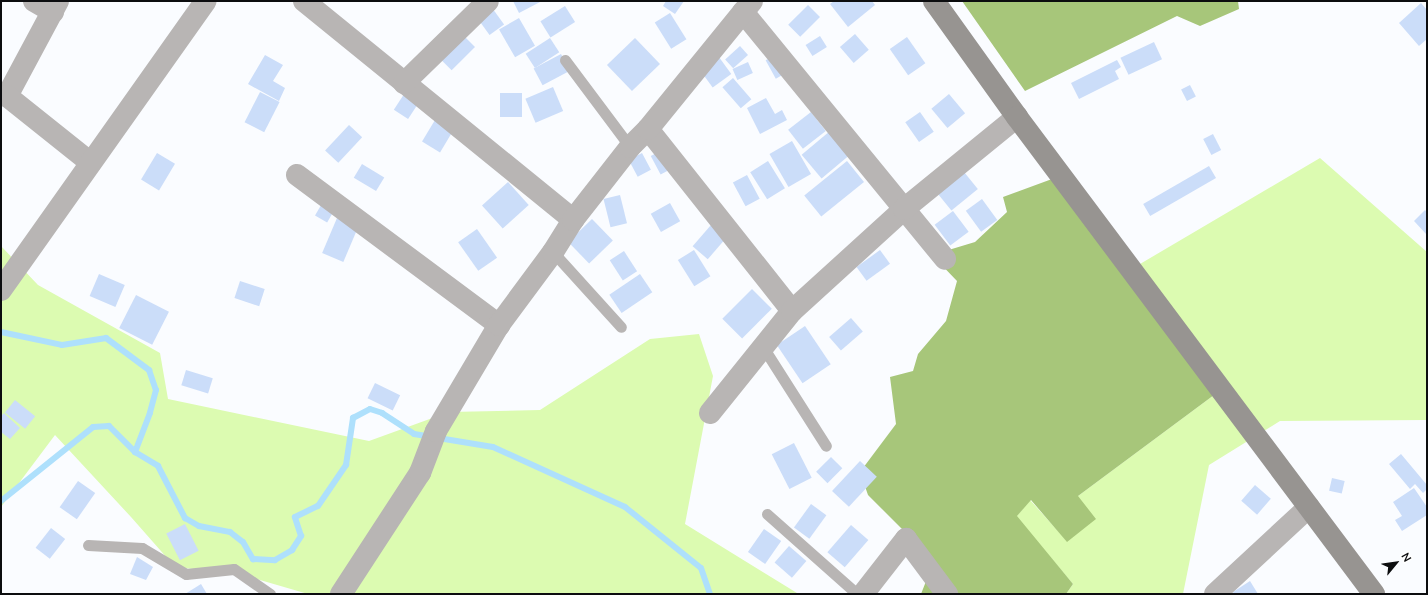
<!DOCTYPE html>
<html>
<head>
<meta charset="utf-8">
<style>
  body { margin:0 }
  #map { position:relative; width:1428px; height:595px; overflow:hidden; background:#fafcff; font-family:Mulish,sans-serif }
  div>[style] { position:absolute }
  .green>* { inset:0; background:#dcfbb1 }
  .forest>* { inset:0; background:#a7c67a }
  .stream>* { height:6px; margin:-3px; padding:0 3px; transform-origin:3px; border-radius:3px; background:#aee0fc }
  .building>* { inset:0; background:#cbddf9; transform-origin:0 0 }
  .lane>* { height:11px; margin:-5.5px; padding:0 5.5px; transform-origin:5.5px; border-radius:5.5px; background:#b8b5b4 }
  .street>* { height:22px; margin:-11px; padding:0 11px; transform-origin:11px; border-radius:11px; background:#b8b5b4 }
  .secondary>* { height:22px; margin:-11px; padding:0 11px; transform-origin:11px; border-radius:11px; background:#979491 }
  span { translate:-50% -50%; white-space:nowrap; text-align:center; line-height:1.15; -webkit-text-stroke:4px #fff; paint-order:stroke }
  .frame { position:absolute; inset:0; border:2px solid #0c0d0f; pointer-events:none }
  .north { position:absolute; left:1376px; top:543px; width:40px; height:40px; -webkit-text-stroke:3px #fff; paint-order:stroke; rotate:61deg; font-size:11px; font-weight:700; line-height:16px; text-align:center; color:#0c0d0f }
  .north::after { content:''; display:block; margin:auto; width:14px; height:18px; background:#0c0d0f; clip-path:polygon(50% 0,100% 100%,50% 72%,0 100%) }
</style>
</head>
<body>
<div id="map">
  <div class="green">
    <i style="clip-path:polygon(1320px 158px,1427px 252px,1427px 420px,1280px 421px,1209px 465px,1183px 594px,1066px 594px,1073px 584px,1016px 517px,1030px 500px,1067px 541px,1078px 496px,1214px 395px,1123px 274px)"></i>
    <i style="clip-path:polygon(1px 246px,38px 285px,160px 353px,168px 399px,369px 441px,449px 412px,540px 410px,650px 339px,699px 334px,713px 376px,685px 524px,797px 593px,803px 594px,308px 594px,239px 574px,175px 567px,131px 517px,55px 435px,1px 507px)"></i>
  </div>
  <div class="forest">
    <i style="clip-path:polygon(962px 1px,1238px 1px,1239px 9px,1200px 26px,1177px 16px,1025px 91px)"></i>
    <i style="clip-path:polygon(1052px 179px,1214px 395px,1078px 496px,1096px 519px,1067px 542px,1031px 500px,1017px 516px,1073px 584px,1066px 594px,921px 594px,934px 561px,868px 495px,860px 472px,896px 424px,890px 377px,913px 371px,918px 354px,946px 321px,957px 281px,932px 255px,975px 242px,1007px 212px,1003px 197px)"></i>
  </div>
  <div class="stream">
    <i style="left:1px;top:332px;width:62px;rotate:12deg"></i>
    <i style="left:62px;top:345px;width:45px;rotate:-9deg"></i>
    <i style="left:106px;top:338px;width:54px;rotate:36.7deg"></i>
    <i style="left:149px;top:370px;width:21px;rotate:71deg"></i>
    <i style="left:156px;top:390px;width:24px;rotate:105deg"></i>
    <i style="left:150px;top:413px;width:42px;rotate:111deg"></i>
    <i style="left:135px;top:452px;width:27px;rotate:31deg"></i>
    <i style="left:158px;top:466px;width:59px;rotate:62.6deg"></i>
    <i style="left:185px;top:518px;width:16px;rotate:30deg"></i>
    <i style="left:199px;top:526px;width:32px;rotate:11deg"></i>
    <i style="left:230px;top:532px;width:16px;rotate:38deg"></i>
    <i style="left:243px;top:542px;width:20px;rotate:60deg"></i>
    <i style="left:253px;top:559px;width:22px;rotate:3deg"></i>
    <i style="left:275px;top:560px;width:20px;rotate:-30deg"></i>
    <i style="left:292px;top:550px;width:17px;rotate:-57deg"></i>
    <i style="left:301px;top:536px;width:20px;rotate:-108deg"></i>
    <i style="left:295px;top:517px;width:25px;rotate:-26deg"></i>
    <i style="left:318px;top:506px;width:50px;rotate:-55.7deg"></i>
    <i style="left:346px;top:465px;width:48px;rotate:-81.5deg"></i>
    <i style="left:353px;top:418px;width:19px;rotate:-28deg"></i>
    <i style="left:370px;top:409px;width:13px;rotate:18deg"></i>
    <i style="left:382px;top:413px;width:38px;rotate:33deg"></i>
    <i style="left:414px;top:434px;width:80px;rotate:9.3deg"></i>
    <i style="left:493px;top:447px;width:145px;rotate:24.4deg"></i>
    <i style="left:625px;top:507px;width:97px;rotate:38.8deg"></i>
    <i style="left:701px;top:568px;width:28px;rotate:71deg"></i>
    <i style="left:1px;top:501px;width:118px;rotate:-38.8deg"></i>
    <i style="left:93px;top:427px;width:16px;rotate:-4deg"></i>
    <i style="left:109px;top:426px;width:37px;rotate:45deg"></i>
  </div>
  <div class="building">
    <i style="clip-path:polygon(513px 1px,542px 1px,519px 13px)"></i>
    <i style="clip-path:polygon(666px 1px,684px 1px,675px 14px,663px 6px)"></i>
    <i style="clip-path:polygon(834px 1px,872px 1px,875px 5px,848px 27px,830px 4px)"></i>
    <i style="clip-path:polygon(1421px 3px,1427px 10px,1427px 39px,1419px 46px,1399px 23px)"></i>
    <i style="left:490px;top:5px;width:24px;height:18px;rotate:54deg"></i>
    <i style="left:808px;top:5px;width:17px;height:28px;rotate:45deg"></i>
    <i style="left:565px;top:6px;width:19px;height:29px;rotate:58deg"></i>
    <i style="left:670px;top:13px;width:31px;height:18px;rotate:58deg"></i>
    <i style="left:519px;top:18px;width:32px;height:23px;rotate:60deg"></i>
    <i style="left:458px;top:30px;width:24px;height:33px;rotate:45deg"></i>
    <i style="left:855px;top:34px;width:21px;height:20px;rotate:49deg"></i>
    <i style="left:820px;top:36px;width:13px;height:17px;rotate:58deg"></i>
    <i style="left:907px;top:37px;width:32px;height:21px;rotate:55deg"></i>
    <i style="left:550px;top:38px;width:17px;height:29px;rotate:57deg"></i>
    <i style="left:635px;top:38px;width:36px;height:39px;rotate:46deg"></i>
    <i style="left:1154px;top:42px;width:19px;height:37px;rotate:65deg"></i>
    <i style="left:740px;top:46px;width:12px;height:20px;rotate:48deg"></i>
    <i style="left:716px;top:53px;width:26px;height:23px;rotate:54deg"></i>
    <i style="left:561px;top:54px;width:19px;height:31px;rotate:62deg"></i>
    <i style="left:777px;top:54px;width:21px;height:13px;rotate:61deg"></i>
    <i style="clip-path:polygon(265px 55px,283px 65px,273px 81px,285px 88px,279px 101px,248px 84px)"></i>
    <i style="clip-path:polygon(1117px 60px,1121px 67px,1115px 71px,1119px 79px,1079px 99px,1071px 83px)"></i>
    <i style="left:748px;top:62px;width:12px;height:17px;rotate:66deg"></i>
    <i style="left:733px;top:78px;width:28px;height:14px;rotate:49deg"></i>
    <i style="left:1190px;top:85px;width:13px;height:10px;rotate:63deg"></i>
    <i style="left:553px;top:87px;width:26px;height:30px;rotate:67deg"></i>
    <i style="left:408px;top:88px;width:17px;height:26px;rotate:33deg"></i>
    <i style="left:260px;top:92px;width:22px;height:34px;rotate:27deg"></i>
    <i style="left:500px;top:93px;width:22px;height:24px"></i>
    <i style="left:949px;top:94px;width:25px;height:23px;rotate:50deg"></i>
    <i style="clip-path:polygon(766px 98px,775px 114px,782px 110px,787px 120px,760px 134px,747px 108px)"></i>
    <i style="left:811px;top:112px;width:24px;height:29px;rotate:52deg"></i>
    <i style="left:920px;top:112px;width:24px;height:18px;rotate:55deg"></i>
    <i style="left:438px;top:115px;width:21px;height:31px;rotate:31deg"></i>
    <i style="left:349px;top:125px;width:18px;height:35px;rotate:43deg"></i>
    <i style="left:830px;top:131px;width:31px;height:37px;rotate:50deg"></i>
    <i style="left:1213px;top:134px;width:18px;height:11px;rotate:63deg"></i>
    <i style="left:792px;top:141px;width:38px;height:26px;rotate:60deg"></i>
    <i style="left:664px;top:149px;width:21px;height:15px;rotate:62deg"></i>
    <i style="left:157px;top:153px;width:21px;height:31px;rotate:31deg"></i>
    <i style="left:642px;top:153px;width:19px;height:15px;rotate:62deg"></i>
    <i style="left:768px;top:161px;width:32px;height:21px;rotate:58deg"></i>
    <i style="left:847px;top:161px;width:27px;height:55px;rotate:51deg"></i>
    <i style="left:362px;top:164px;width:26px;height:16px;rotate:31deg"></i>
    <i style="left:1209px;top:166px;width:14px;height:76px;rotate:60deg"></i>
    <i style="left:964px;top:172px;width:22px;height:34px;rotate:51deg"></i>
    <i style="left:747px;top:175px;width:27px;height:16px;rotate:62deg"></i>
    <i style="left:508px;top:182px;width:31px;height:35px;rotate:48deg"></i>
    <i style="left:620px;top:195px;width:29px;height:17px;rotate:76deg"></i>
    <i style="left:982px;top:199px;width:26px;height:20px;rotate:54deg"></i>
    <i style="left:324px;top:200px;width:14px;height:18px;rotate:30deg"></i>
    <i style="left:670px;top:203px;width:21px;height:22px;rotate:61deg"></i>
    <i style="clip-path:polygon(1425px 210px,1427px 212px,1427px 235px,1414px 221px)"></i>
    <i style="left:953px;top:211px;width:26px;height:23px;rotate:53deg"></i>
    <i style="left:337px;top:218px;width:23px;height:38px;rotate:23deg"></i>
    <i style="left:592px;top:219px;width:30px;height:33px;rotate:46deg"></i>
    <i style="left:711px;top:225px;width:20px;height:28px;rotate:41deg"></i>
    <i style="left:477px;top:229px;width:35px;height:23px;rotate:55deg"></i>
    <i style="left:694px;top:250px;width:31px;height:19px;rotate:58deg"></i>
    <i style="left:880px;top:250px;width:17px;height:29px;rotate:54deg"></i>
    <i style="left:624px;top:251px;width:24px;height:17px;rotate:57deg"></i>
    <i style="left:99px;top:274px;width:28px;height:24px;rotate:23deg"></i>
    <i style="left:640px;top:274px;width:22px;height:37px;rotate:56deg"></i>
    <i style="left:240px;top:281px;width:26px;height:18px;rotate:18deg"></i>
    <i style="left:752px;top:289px;width:28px;height:42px;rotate:45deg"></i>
    <i style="left:136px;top:295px;width:37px;height:37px;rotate:27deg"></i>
    <i style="left:851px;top:318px;width:18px;height:29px;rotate:49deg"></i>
    <i style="left:805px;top:326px;width:46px;height:34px;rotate:56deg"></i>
    <i style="left:186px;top:370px;width:28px;height:16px;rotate:17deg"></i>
    <i style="left:375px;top:383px;width:28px;height:17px;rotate:26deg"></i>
    <i style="left:15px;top:400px;width:26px;height:16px;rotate:39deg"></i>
    <i style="clip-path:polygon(4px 413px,20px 428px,10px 439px,1px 432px,1px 416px)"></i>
    <i style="left:794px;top:443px;width:39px;height:25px;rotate:63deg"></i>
    <i style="clip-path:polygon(1401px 454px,1427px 485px,1427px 489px,1423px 493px,1415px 484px,1410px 489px,1389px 464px)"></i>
    <i style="left:831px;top:457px;width:16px;height:21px;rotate:45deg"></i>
    <i style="left:860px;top:461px;width:23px;height:41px;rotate:43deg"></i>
    <i style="left:1332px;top:478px;width:13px;height:13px;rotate:13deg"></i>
    <i style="left:78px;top:481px;width:21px;height:32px;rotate:35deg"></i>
    <i style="left:1255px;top:485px;width:21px;height:21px;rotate:41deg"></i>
    <i style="clip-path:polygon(1414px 488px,1427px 507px,1427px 515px,1402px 531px,1395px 520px,1402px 516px,1393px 502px)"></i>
    <i style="left:811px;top:504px;width:19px;height:29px;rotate:36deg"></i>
    <i style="left:185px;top:524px;width:30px;height:21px;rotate:63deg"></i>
    <i style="left:851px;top:525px;width:23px;height:36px;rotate:41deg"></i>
    <i style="left:51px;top:528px;width:18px;height:25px;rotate:38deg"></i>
    <i style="left:764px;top:529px;width:21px;height:28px;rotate:35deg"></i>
    <i style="left:789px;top:546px;width:23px;height:22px;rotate:41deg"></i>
    <i style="clip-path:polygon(137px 557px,153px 567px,146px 580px,130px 574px)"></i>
    <i style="clip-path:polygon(1250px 581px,1258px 594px,1234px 594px,1233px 592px)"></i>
    <i style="clip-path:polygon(201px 584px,207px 594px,185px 594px)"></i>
  </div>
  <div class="lane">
    <i style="left:565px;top:60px;width:109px;rotate:53.2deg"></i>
    <i style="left:553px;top:252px;width:101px;rotate:47.8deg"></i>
    <i style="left:763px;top:347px;width:117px;rotate:57.5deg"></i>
    <i style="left:767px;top:514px;width:120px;rotate:41.6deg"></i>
    <i style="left:88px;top:545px;width:54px;rotate:3.2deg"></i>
    <i style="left:142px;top:548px;width:51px;rotate:30.6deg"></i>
    <i style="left:186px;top:574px;width:48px;rotate:-5.9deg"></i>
    <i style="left:234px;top:569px;width:44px;rotate:34.8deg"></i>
  </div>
  <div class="street">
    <i style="left:34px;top:1px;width:22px;rotate:30deg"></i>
    <i style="left:58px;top:1px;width:108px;rotate:118.2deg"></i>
    <i style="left:7px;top:96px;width:107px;rotate:38.6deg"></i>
    <i style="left:304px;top:1px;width:347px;rotate:39.1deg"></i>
    <i style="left:743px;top:12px;width:319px;rotate:50.7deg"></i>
    <i style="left:404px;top:83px;width:117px;rotate:-44.3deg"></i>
    <i style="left:648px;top:129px;width:232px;rotate:51.6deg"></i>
    <i style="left:297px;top:175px;width:252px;rotate:36.6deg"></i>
    <i style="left:1px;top:290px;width:354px;rotate:-54.7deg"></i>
    <i style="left:710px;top:413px;width:131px;rotate:-51.2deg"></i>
    <i style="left:792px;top:311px;width:151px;rotate:-42.3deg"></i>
    <i style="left:904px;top:209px;width:146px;rotate:-39.2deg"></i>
    <i style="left:341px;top:594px;width:145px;rotate:-56.9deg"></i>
    <i style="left:420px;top:473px;width:45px;rotate:-69.1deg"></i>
    <i style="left:436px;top:431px;width:123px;rotate:-59.3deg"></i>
    <i style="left:499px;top:325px;width:91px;rotate:-53.5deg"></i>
    <i style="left:553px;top:252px;width:38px;rotate:-58deg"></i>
    <i style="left:573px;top:220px;width:93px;rotate:-52deg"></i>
    <i style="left:630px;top:147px;width:25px;rotate:-45deg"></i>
    <i style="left:648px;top:129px;width:165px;rotate:-50.9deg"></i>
    <i style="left:863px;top:594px;width:70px;rotate:-52deg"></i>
    <i style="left:906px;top:539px;width:69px;rotate:53.3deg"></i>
    <i style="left:1215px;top:594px;width:128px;rotate:-42.8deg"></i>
  </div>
  <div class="secondary">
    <i style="left:934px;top:1px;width:143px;rotate:54.4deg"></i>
    <i style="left:1017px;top:117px;width:596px;rotate:53.19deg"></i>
  </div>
  <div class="frame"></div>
  <div class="north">N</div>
</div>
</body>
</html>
